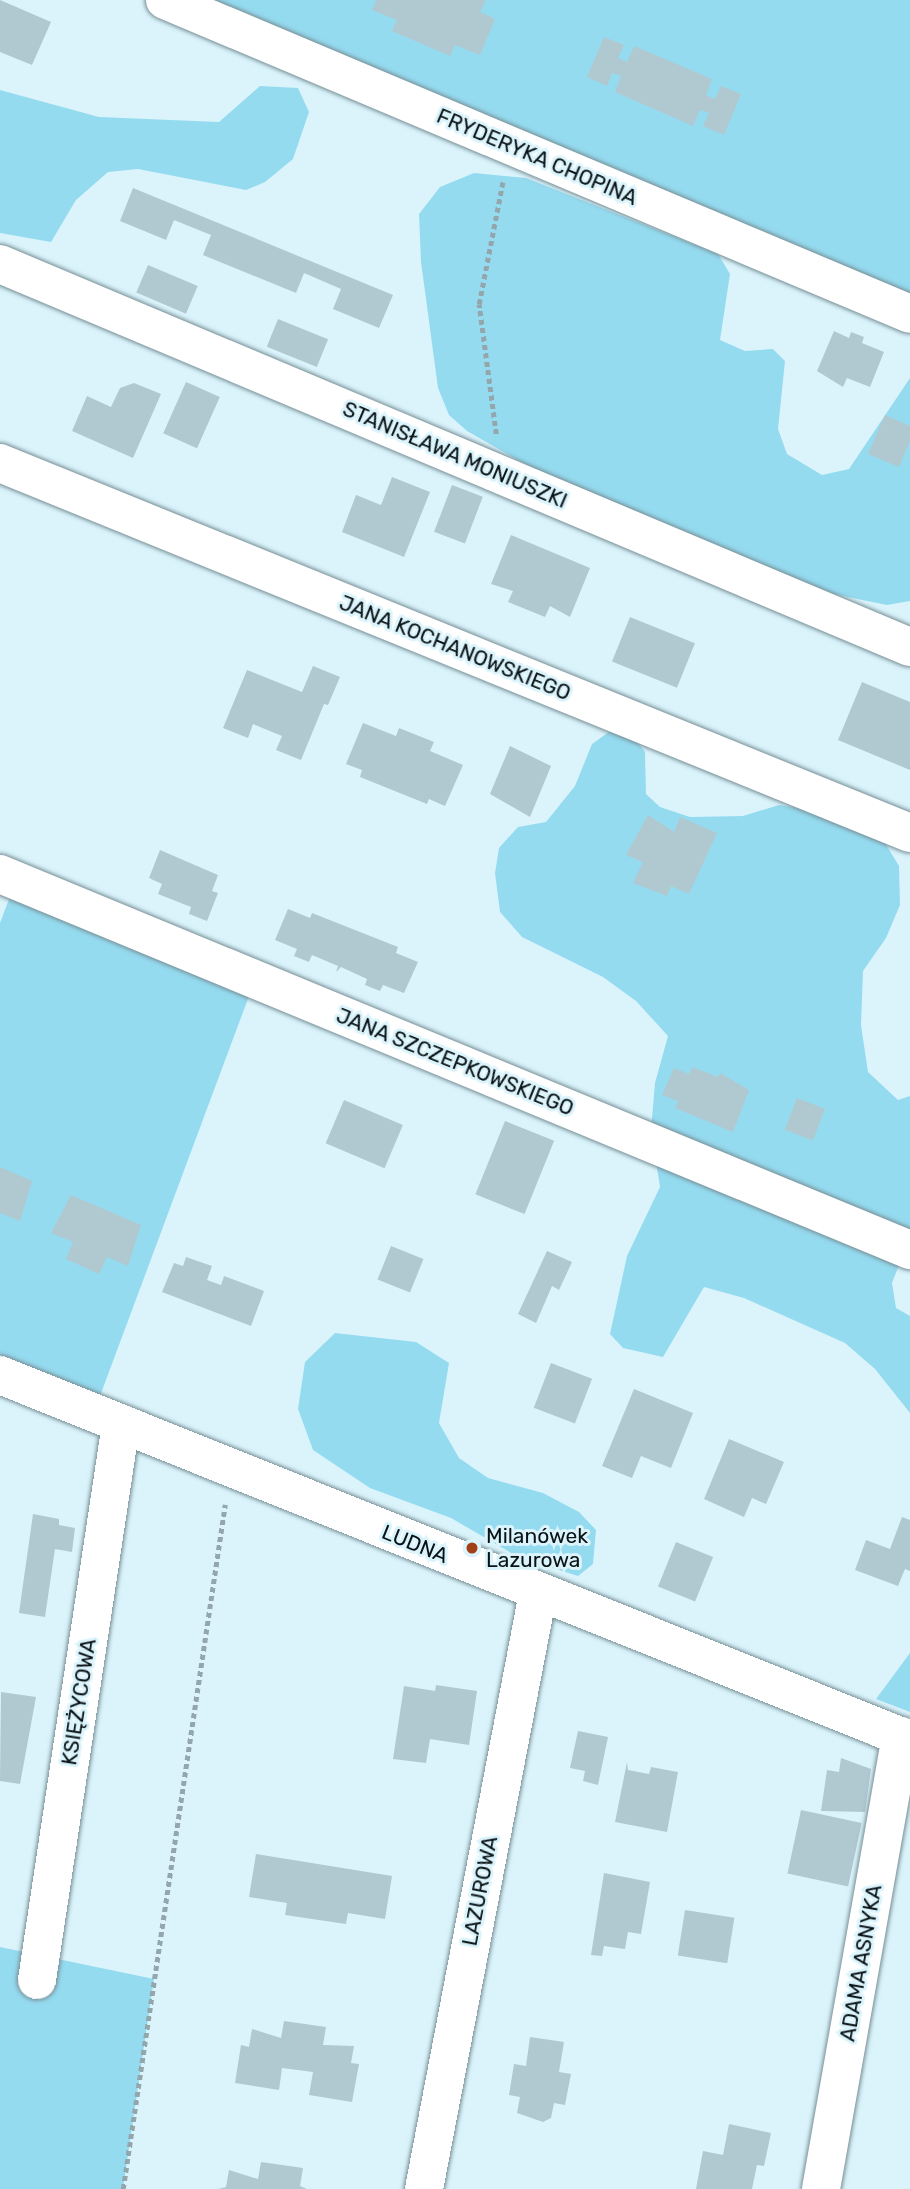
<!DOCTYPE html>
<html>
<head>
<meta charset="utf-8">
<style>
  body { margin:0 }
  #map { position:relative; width:910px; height:2189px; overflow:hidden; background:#dbf4fc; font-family:Rubik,sans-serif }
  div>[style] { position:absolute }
  .green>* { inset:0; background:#95dbf0 }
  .building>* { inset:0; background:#b0c8d0; transform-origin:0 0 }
  .path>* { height:4.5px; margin-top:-2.25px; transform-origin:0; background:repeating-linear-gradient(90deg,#93a6ac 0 5px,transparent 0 8.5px) }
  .roads { filter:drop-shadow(0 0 2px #778e95) drop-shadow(0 0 2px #778e95) }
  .minor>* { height:38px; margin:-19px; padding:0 19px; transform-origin:19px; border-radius:19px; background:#fff }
  .dots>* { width:19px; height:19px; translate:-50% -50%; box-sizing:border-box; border:4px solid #dbf4fc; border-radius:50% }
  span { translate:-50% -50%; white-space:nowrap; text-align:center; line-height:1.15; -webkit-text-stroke:6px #dbf4fc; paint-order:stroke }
  .street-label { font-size:21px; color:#0a1215 }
  .poi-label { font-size:21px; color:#0a1215 }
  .left { translate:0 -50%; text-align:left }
</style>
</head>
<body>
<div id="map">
  <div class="green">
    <i style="clip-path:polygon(206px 0,910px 0,910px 299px)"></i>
    <i style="clip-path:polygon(260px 86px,298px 88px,309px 112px,293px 159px,265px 182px,246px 190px,138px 169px,108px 172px,76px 200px,51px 242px,0 233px,0 90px,99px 117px,219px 122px)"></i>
    <i style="clip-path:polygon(474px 173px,526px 178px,718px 254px,730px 274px,720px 340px,745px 351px,773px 349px,785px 361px,778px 429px,787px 454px,822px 475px,849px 469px,910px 378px,910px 601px,887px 605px,833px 594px,537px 471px,467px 431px,449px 415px,438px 388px,421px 262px,419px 214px,440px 187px)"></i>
    <i style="clip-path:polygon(613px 729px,631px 734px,645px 752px,646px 794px,660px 807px,690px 817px,743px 816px,779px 805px,804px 809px,882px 838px,899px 866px,900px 905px,886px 938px,863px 971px,861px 1025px,868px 1072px,898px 1100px,910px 1096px,910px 1237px,892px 1283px,896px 1308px,910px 1316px,910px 1413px,875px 1369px,845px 1343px,744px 1298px,704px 1287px,663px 1357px,623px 1348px,610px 1334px,627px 1256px,660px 1187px,651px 1130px,655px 1083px,668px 1036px,636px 1001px,603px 977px,522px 937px,500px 912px,495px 873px,499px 848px,518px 827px,546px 822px,575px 786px,592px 744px)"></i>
    <i style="clip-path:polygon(16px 881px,255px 980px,100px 1396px,0 1355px,0 923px)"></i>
    <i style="clip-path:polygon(335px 1333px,416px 1342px,449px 1363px,439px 1423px,459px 1458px,488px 1478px,543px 1493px,579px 1512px,596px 1530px,593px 1564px,578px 1576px,518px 1557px,451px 1518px,370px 1488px,313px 1450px,298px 1409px,305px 1362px)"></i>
    <i style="clip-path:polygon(910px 1653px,910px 1712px,876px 1699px)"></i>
    <i style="clip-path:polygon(0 1947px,154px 1979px,123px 2189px,0 2189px)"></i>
  </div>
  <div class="building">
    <i style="clip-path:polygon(0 0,51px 22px,32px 65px,0 52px)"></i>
    <i style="clip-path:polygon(376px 0,486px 0,480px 12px,495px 19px,480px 55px,455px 45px,450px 56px,392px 31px,397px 20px,372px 10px)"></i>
    <i style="clip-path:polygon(604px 37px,624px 45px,618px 58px,627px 62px,634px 46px,712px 79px,706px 95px,715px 99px,721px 86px,741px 94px,724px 135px,703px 126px,709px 113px,700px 110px,693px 126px,615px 92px,621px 76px,612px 73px,607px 86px,587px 77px)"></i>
    <i style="clip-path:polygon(133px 188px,393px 295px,379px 328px,333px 309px,341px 289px,304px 273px,296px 293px,203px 255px,211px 235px,174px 220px,166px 240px,120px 221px)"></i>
    <i style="left:148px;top:265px;width:54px;height:30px;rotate:23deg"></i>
    <i style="left:278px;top:319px;width:54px;height:30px;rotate:22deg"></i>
    <i style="clip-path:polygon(834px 331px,849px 338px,851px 332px,864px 337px,862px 343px,884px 352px,870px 387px,847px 378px,843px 387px,817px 371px)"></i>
    <i style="left:186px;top:382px;width:37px;height:56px;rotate:24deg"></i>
    <i style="clip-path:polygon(134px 383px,161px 394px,133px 458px,72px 431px,87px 396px,111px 407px,120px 388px)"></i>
    <i style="clip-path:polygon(885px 415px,910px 426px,910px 441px,899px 467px,868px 454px)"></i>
    <i style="clip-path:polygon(392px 477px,430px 492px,404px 557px,342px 532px,356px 495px,381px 505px)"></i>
    <i style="left:452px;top:485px;width:33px;height:50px;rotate:21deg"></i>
    <i style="clip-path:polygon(511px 535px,590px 568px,570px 617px,550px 606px,545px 617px,508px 602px,513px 591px,491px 584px)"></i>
    <i style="left:630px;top:617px;width:70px;height:48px;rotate:22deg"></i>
    <i style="clip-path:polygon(313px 666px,340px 677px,328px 705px,324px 704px,301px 760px,276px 750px,282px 736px,253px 724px,248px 738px,223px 728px,247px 670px,302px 692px)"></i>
    <i style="clip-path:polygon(862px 682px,910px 702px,910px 770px,838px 740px)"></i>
    <i style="clip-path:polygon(363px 723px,396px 736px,399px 728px,434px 742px,430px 751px,463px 765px,445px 806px,429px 799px,427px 804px,360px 777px,362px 770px,346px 764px)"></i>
    <i style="clip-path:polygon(510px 746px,551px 766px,530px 817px,490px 794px)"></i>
    <i style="clip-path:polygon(648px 815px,674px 832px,680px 817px,717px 833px,689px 894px,671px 886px,667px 896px,633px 883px,643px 862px,626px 855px)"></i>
    <i style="clip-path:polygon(160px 850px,218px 875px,212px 891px,218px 893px,207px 921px,189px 914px,191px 907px,158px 894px,162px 884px,149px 878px)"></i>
    <i style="clip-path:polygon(288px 909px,310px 918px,312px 913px,398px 947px,396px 953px,418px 962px,404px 993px,383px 985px,380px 991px,365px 985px,367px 979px,341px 967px,336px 972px,338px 966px,312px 955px,309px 962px,294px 956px,297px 949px,275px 940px)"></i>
    <i style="clip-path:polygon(692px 1067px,718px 1077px,720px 1073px,749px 1090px,733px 1132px,675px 1108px,678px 1101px,662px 1095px,674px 1068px,689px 1074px)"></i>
    <i style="left:797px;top:1098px;width:30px;height:34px;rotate:21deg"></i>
    <i style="left:344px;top:1100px;width:64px;height:47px;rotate:23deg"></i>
    <i style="left:505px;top:1121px;width:53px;height:79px;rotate:22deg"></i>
    <i style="clip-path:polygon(0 1167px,32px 1181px,20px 1221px,0 1213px)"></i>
    <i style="clip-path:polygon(71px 1195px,141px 1225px,128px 1266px,107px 1257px,99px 1274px,66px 1259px,73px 1242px,51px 1233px)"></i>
    <i style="left:391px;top:1246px;width:35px;height:36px;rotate:22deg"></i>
    <i style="clip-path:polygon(547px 1251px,572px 1262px,559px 1290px,552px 1286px,536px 1323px,518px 1314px)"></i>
    <i style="clip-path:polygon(186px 1257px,212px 1266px,207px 1280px,221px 1285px,224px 1276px,264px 1291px,251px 1326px,162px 1292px,174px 1263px,183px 1266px)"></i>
    <i style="left:551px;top:1363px;width:44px;height:48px;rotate:21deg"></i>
    <i style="clip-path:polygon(634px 1389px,693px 1413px,671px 1468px,641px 1456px,632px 1478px,602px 1466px)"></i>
    <i style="clip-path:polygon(729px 1439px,784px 1462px,766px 1504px,752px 1498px,744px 1517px,704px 1499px)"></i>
    <i style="clip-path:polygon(33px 1514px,59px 1519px,59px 1525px,75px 1528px,72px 1552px,55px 1549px,45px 1617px,19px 1613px)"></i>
    <i style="clip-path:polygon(902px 1517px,910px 1520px,910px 1571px,905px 1569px,898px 1586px,855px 1570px,866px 1540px,890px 1549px)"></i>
    <i style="left:676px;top:1542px;width:40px;height:48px;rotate:22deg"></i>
    <i style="clip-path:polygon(436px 1685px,477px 1691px,469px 1745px,430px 1739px,426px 1763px,393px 1759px,404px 1686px,435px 1691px)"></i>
    <i style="clip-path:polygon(1px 1692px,36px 1697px,20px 1784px,0 1781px)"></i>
    <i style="clip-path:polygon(578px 1731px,608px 1737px,598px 1785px,583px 1781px,585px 1771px,570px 1768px)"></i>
    <i style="clip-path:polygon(841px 1758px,871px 1769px,865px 1812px,821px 1811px,827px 1770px,839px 1772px)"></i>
    <i style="clip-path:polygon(627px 1762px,628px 1770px,649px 1774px,651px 1767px,678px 1772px,667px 1832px,615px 1822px)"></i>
    <i style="left:801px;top:1810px;width:62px;height:65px;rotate:12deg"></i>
    <i style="clip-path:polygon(256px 1854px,392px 1876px,385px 1919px,348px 1913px,346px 1924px,285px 1915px,287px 1903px,249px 1897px)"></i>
    <i style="clip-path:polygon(604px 1873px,650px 1882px,641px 1934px,628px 1932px,625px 1949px,604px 1946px,602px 1956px,591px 1955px)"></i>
    <i style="left:685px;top:1910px;width:50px;height:46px;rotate:9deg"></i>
    <i style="clip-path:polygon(284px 2021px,326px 2027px,323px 2045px,354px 2046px,351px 2063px,359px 2064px,352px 2102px,309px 2095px,313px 2072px,282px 2068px,279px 2090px,235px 2083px,241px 2045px,249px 2047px,252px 2029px,281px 2038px)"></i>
    <i style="clip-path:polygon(530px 2037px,564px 2042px,559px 2072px,571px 2074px,565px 2105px,554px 2103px,551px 2118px,543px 2122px,517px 2113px,520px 2097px,509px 2095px,514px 2064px,526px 2066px)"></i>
    <i style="clip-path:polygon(729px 2124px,771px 2133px,764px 2166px,757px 2165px,752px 2189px,696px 2189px,703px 2151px,723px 2155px)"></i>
    <i style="clip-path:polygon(261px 2162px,303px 2168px,300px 2186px,307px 2189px,218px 2189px,226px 2187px,229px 2170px,258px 2179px)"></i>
  </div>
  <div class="path">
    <i style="left:496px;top:434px;width:131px;rotate:-97.5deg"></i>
    <i style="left:479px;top:304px;width:126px;rotate:-79deg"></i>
    <i style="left:123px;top:2189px;width:692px;rotate:-81.52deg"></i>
  </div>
  <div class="roads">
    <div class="minor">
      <i style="left:165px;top:0;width:808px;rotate:22.85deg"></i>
      <i style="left:0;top:264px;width:987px;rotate:22.83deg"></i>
      <i style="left:0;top:463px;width:982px;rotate:22.13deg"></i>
      <i style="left:0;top:874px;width:985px;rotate:22.45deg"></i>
      <i style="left:0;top:1375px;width:980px;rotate:21.86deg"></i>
      <i style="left:37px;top:1980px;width:562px;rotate:-81.41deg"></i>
      <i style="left:424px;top:2189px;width:607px;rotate:-79.17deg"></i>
      <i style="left:821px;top:2189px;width:460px;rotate:-80deg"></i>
    </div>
  </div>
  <div class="dots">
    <i style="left:472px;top:1548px;background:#a43e16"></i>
  </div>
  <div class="street-label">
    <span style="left:537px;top:157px;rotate:23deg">FRYDERYKA CHOPINA</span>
    <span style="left:455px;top:455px;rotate:23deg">STANISŁAWA MONIUSZKI</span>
    <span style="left:455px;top:648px;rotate:22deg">JANA KOCHANOWSKIEGO</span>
    <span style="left:455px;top:1062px;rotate:22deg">JANA SZCZEPKOWSKIEGO</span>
    <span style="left:415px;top:1544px;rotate:22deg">LUDNA</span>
    <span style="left:79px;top:1702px;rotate:-81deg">KSIĘŻYCOWA</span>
    <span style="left:480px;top:1891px;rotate:-79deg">LAZUROWA</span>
    <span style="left:861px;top:1963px;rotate:-80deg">ADAMA ASNYKA</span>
  </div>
  <div class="poi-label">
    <span class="left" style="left:486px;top:1548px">Milanówek<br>Lazurowa</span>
  </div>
</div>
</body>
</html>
